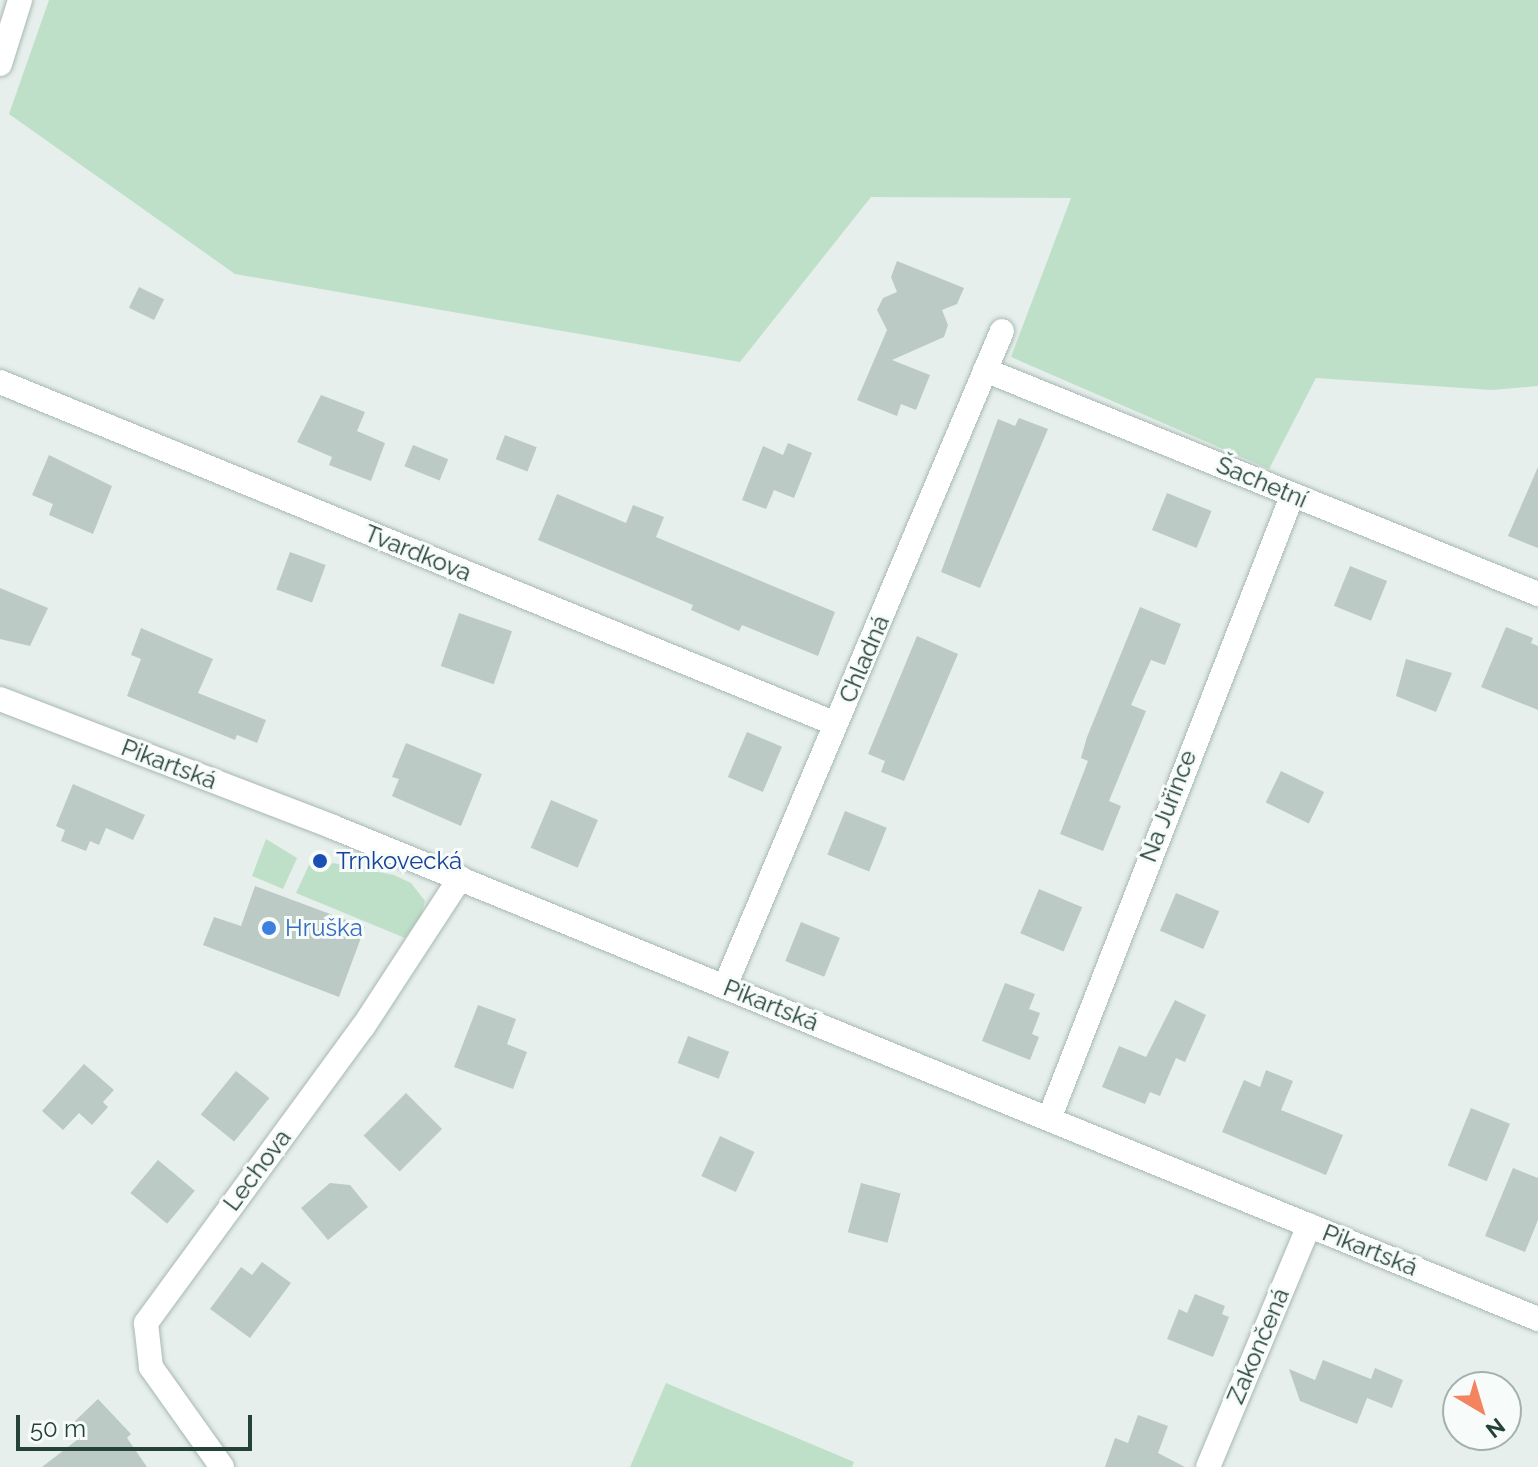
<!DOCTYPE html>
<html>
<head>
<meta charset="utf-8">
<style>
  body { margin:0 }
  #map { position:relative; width:1538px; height:1467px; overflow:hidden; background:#e6efeb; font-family:Raleway,sans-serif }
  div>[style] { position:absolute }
  .green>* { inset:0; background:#bfe0c8 }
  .building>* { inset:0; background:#bbcac4; transform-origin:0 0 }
  .roads { filter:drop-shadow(0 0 2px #a8b8b2) drop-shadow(0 0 2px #a8b8b2) }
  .minor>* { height:24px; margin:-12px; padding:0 12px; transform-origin:12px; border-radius:12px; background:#fff }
  .dots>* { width:22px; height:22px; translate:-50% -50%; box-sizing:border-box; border:4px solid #f7fbf9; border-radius:50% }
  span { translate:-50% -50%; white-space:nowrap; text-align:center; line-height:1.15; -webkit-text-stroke:6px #f7fbf9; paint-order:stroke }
  .street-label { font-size:24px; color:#24423a }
  .transit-label { font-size:24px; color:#164399 }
  .left { translate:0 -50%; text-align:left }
  .shop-label { font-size:24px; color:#366cbe }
  .north { position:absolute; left:1442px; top:1371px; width:80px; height:80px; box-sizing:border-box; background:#f7fbf9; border:2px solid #a3b1ad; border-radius:50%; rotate:142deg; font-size:22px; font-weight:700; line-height:32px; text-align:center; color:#24423a }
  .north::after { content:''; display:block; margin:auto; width:28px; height:36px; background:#f4845f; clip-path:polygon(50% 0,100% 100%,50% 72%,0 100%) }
  .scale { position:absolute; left:16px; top:1415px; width:236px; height:36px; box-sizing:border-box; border:4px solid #24423a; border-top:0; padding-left:10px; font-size:24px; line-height:28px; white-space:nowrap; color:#24423a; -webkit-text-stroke:6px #f7fbf9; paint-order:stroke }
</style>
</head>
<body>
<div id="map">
  <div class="green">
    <i style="clip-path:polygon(49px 0,1538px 0,1538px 386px,1492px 390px,1316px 378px,1269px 469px,1011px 357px,1071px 198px,871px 197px,740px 362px,235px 274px,9px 114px)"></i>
    <i style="clip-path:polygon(266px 839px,297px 858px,283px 889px,252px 876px)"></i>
    <i style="clip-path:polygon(310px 863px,324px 869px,333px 863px,394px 875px,411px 883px,425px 901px,421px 915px,405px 938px,296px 893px)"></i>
    <i style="clip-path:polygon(666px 1383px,854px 1462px,852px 1467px,630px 1467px)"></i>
  </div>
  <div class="building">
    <i style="clip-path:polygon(897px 261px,964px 288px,957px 304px,942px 310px,948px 325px,944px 337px,892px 360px,930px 375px,916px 410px,901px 404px,897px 416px,857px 400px,887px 330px,877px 310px,883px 298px,897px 292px,891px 277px)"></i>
    <i style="left:139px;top:287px;width:28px;height:23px;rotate:26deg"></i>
    <i style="clip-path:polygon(321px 395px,365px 412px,357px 431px,385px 443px,371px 481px,329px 465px,332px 457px,297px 442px)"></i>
    <i style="clip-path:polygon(1019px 418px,1048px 429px,980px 588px,941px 572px,998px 419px,1015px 426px)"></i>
    <i style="left:505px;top:435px;width:34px;height:26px;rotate:21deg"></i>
    <i style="clip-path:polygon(788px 443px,812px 453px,794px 498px,774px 490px,766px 509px,742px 500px,763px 446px,783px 455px)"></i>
    <i style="left:413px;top:445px;width:38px;height:23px;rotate:22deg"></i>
    <i style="clip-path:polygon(49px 455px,112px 486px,93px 534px,49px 515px,53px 504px,32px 495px)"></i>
    <i style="clip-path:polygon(1538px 467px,1538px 548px,1508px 536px)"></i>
    <i style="left:1167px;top:493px;width:48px;height:40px;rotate:22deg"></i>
    <i style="clip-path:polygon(557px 494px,626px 523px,633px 505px,664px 517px,656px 537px,835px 612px,818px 656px,742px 625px,739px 631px,691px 610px,693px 605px,538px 540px)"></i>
    <i style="left:290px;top:552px;width:38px;height:40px;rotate:20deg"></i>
    <i style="left:1350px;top:566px;width:40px;height:43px;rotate:22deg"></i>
    <i style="clip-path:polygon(0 588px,48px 608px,30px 646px,0 639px)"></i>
    <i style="clip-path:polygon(1140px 607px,1181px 624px,1165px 665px,1151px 660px,1131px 705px,1146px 711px,1109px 801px,1121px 806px,1103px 851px,1060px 834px,1088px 761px,1081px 758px,1087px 737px)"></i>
    <i style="left:459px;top:613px;width:56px;height:56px;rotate:19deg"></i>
    <i style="clip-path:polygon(1506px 627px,1533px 638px,1531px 643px,1538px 646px,1538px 710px,1481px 687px)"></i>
    <i style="clip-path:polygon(141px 628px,213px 659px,198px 693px,266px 720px,257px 743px,237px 735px,235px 740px,127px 696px,141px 659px,131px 655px)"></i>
    <i style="clip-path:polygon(917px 636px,958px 654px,904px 781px,881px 772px,885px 761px,868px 754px)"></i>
    <i style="clip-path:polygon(1406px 659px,1452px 673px,1436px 712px,1396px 696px)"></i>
    <i style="left:747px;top:732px;width:38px;height:49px;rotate:23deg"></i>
    <i style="clip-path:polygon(406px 743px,482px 774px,461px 826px,392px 796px,399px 779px,392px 777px)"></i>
    <i style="left:1281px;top:771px;width:48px;height:35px;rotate:26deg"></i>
    <i style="clip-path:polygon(73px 784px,145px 815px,133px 840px,106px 828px,99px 845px,90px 841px,86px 851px,61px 841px,65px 830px,56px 826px)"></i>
    <i style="left:551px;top:800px;width:51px;height:52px;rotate:23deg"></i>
    <i style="left:845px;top:811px;width:45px;height:47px;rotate:22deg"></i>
    <i style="clip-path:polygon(255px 886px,365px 927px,339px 997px,203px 945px,214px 917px,241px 926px)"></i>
    <i style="left:1039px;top:889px;width:47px;height:48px;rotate:23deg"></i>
    <i style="left:1176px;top:893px;width:47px;height:41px;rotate:23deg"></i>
    <i style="left:801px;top:922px;width:42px;height:42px;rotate:22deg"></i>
    <i style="clip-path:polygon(1005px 983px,1035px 994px,1029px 1009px,1040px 1013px,1032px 1034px,1039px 1037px,1030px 1060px,982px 1041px)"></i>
    <i style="clip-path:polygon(1175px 1000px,1206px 1015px,1185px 1062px,1176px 1058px,1160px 1096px,1150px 1092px,1145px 1104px,1102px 1087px,1119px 1046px,1146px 1057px)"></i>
    <i style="clip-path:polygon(478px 1005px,516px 1019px,507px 1044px,527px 1052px,513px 1089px,454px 1067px)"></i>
    <i style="left:688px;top:1036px;width:44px;height:29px;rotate:21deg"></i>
    <i style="clip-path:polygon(84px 1064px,114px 1090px,103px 1102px,108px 1107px,92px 1125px,79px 1113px,63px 1130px,42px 1111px)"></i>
    <i style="clip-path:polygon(1266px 1070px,1293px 1081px,1281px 1110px,1343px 1135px,1326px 1175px,1222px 1132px,1244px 1080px,1260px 1087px)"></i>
    <i style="left:236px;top:1071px;width:43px;height:56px;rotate:39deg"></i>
    <i style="left:406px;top:1093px;width:51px;height:60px;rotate:45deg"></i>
    <i style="left:1471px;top:1108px;width:42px;height:62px;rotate:22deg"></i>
    <i style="left:720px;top:1136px;width:38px;height:44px;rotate:25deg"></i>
    <i style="left:158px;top:1160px;width:48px;height:43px;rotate:40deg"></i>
    <i style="clip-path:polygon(1513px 1168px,1538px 1178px,1538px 1220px,1525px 1252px,1485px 1236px)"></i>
    <i style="clip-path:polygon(330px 1183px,350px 1185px,368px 1207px,328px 1240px,301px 1208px)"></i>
    <i style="left:861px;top:1183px;width:41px;height:51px;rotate:15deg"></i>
    <i style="clip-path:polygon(262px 1262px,291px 1283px,250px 1338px,210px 1309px,241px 1267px,252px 1275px)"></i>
    <i style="clip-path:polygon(1195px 1294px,1225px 1306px,1222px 1314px,1229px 1317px,1213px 1357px,1167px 1339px,1179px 1309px,1187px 1313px)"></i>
    <i style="clip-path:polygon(1323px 1360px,1371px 1379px,1375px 1368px,1403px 1380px,1392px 1408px,1367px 1398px,1357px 1424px,1300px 1401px,1289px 1369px,1315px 1380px)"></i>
    <i style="clip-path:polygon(98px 1399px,131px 1434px,127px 1438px,147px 1467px,42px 1467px,86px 1433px,75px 1421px)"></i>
    <i style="clip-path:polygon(1138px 1415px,1168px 1426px,1158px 1453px,1185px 1467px,1105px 1467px,1115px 1438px,1128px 1443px)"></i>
  </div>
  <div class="roads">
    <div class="minor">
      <i style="left:0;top:64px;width:67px;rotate:-72.6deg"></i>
      <i style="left:985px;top:370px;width:597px;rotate:22.05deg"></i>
      <i style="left:0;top:382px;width:903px;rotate:22.25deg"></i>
      <i style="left:0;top:699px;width:357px;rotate:21deg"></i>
      <i style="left:333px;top:827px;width:1302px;rotate:22.21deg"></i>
      <i style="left:725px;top:986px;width:711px;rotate:-67.08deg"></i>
      <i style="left:1049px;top:1119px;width:669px;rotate:-68.69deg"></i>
      <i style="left:222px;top:1467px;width:123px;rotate:-125.4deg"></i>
      <i style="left:151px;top:1367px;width:44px;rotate:-96.5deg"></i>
      <i style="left:146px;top:1323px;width:367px;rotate:-53.8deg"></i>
      <i style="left:363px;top:1027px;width:178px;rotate:-56.9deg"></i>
      <i style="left:1208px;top:1467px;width:262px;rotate:-67.3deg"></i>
    </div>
  </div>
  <div class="dots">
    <i style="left:320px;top:861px;background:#1a4fb4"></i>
    <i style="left:269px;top:928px;background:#3f7fe0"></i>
  </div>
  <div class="street-label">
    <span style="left:1262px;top:482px;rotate:23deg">Šachetní</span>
    <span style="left:418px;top:553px;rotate:22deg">Tvardkova</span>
    <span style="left:864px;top:659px;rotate:-67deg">Chladná</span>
    <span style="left:169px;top:764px;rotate:21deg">Pikartská</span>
    <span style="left:1168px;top:806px;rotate:-69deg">Na Juřince</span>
    <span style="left:771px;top:1005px;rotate:22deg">Pikartská</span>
    <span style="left:257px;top:1170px;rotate:-53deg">Lechova</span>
    <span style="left:1370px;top:1250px;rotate:22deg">Pikartská</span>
    <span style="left:1258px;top:1346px;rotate:-67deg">Zakončená</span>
  </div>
  <div class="transit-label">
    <span class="left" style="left:336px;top:861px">Trnkovecká</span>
  </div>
  <div class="shop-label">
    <span class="left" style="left:285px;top:928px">Hruška</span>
  </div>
  <div class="north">N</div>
  <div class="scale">50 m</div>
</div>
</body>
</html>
